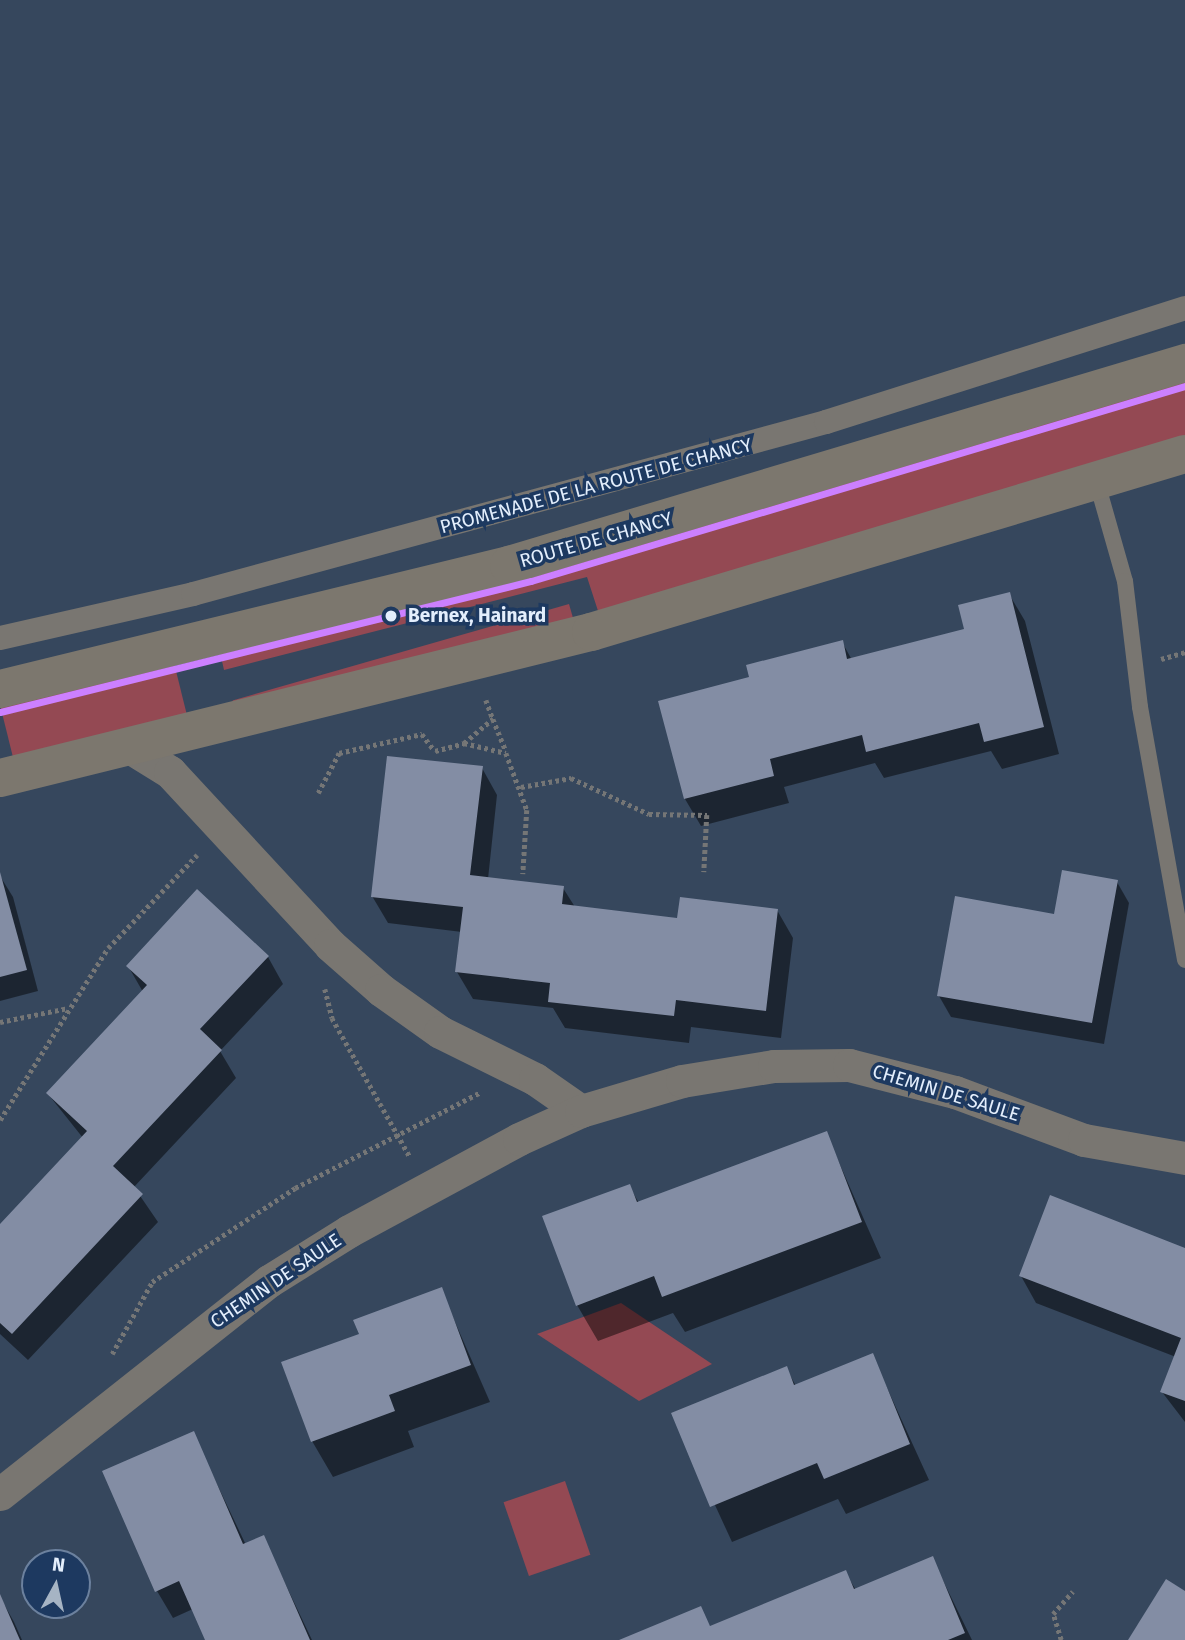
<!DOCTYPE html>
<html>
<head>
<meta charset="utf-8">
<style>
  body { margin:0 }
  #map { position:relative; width:1185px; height:1640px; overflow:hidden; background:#36475d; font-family:"Fira Sans",sans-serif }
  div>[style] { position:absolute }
  .green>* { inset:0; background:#944953; transform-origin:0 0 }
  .shadow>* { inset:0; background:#0007 }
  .building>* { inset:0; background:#838da4 }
  .path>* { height:4.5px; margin-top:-2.25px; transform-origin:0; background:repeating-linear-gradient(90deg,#757676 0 3.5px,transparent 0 7px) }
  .service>* { height:16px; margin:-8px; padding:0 8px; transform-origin:8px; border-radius:8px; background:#797671 }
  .pedestrian>* { height:24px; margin:-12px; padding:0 12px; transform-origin:12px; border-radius:12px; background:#797671 }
  .minor>* { height:33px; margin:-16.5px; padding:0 16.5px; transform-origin:16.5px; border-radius:16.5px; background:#797671 }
  .secondary>* { height:38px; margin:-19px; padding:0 19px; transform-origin:19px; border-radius:19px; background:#7c776e }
  .tram-1>* { height:7px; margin:-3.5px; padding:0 3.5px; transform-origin:3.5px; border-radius:3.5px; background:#cc80ff }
  .dots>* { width:19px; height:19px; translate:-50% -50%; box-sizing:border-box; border:4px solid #1d3960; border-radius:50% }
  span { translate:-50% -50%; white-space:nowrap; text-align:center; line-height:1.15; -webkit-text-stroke:7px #1d3960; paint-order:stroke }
  .street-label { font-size:19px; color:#e3eefc }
  .stop-label { font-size:19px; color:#e3eefc; font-weight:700 }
  .left { translate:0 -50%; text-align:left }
  .north { position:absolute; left:21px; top:1549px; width:70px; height:70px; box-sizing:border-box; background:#1d3960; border:2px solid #6c819e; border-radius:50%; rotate:8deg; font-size:19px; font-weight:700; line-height:28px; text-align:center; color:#e3eefc }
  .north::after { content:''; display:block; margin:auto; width:24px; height:32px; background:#a6b4c4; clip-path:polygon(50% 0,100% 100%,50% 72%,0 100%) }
</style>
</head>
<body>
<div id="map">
  <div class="green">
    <i style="clip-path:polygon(1185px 376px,1185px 438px,599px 614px,587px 577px,224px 670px,220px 652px)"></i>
    <i style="left:569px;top:604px;width:18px;height:350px;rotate:74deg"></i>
    <i style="left:174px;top:663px;width:60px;height:179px;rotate:76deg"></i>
    <i style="clip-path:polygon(621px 1303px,712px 1364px,639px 1401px,537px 1334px)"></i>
    <i style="left:565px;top:1481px;width:78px;height:65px;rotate:71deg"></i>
  </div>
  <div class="shadow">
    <i style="clip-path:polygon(1009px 594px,1025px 621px,1059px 754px,1002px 769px,991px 751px,884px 778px,875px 763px,784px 787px,789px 803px,701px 826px,685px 799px,660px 702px,751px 678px,842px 642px,852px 660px,966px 630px)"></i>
    <i style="clip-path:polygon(482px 768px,497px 795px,488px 879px,563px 888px,575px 907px,679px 920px,777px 910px,793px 938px,781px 1038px,691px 1027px,689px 1043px,565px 1028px,553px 1008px,473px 999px,457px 972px,462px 932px,388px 923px,372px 896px)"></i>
    <i style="clip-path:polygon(0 876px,13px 897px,38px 991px,0 1001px)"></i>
    <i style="clip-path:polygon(1117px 882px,1129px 903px,1104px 1044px,951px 1017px,939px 996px)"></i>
    <i style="clip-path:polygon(268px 957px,283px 984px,220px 1051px,236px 1078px,134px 1187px,158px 1222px,28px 1360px,0 1334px,0 1227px,83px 1138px,48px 1094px,143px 992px,128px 966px)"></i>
    <i style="clip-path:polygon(826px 1133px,881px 1258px,685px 1332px,673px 1313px,598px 1341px,577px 1305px,629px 1186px,639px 1203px)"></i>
    <i style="clip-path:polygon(1185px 1250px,1185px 1422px,1162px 1392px,1176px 1357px,1036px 1303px,1021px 1276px)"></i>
    <i style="clip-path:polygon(441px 1290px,490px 1402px,408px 1431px,414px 1447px,333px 1477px,312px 1441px,361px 1335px)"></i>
    <i style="clip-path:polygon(872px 1355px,929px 1480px,846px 1514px,838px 1499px,732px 1542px,673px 1414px,786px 1368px,796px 1386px)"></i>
    <i style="clip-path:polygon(193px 1434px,246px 1545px,263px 1537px,312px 1640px,207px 1640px,193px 1609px,173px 1618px,157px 1591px)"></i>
    <i style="clip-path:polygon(932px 1558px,972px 1640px,623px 1640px,700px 1608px,711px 1628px,845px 1572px,856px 1590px)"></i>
    <i style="clip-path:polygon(0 1597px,14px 1622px,22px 1640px,0 1640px)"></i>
  </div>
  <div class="building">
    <i style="clip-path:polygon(1010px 592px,1044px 727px,984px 742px,979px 723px,866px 752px,862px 735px,770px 759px,774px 776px,684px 799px,658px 701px,749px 677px,746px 665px,843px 640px,847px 659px,964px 629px,958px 605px)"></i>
    <i style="clip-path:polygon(387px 756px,483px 766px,470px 875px,564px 886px,562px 904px,677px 918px,680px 897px,778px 909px,766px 1011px,676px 1000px,674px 1016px,548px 1002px,550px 983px,455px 972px,463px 907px,371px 897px)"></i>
    <i style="clip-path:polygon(1062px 870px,1118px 880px,1092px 1023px,937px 996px,955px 896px,1054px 914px)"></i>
    <i style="clip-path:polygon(0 872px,27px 970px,0 977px)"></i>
    <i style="clip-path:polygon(197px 889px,269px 956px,200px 1029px,222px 1050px,113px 1166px,143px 1194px,12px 1334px,0 1323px,0 1224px,87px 1131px,46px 1093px,147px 985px,126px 966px)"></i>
    <i style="clip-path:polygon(827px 1131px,862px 1222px,662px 1297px,654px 1276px,576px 1306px,542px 1216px,630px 1184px,637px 1202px)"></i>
    <i style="clip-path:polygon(1050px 1195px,1185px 1248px,1185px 1401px,1160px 1392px,1181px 1338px,1019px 1276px)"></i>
    <i style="clip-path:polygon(442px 1287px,471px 1365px,389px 1395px,395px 1411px,311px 1442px,281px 1362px,359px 1334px,353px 1320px)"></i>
    <i style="clip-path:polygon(873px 1353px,910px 1444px,824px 1479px,817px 1463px,710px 1507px,671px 1413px,787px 1366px,794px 1385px)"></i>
    <i style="clip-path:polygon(194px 1431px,243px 1544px,264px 1535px,310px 1640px,205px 1640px,179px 1581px,155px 1592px,102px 1471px)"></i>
    <i style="clip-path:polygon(933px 1556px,965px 1633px,948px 1640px,619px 1640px,701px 1606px,710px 1626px,846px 1570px,854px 1589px)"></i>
    <i style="clip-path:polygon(1166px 1579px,1185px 1591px,1185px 1640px,1128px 1640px)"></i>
    <i style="clip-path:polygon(0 1594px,20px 1640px,0 1640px)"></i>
  </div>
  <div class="path">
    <i style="left:1161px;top:659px;width:25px;rotate:-16deg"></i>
    <i style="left:486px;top:700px;width:20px;rotate:70deg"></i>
    <i style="left:464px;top:743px;width:38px;rotate:-40deg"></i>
    <i style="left:493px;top:719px;width:35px;rotate:68deg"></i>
    <i style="left:521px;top:787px;width:51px;rotate:-10.2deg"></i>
    <i style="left:571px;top:778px;width:86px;rotate:24.8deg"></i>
    <i style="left:649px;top:814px;width:58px;rotate:1deg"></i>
    <i style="left:707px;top:815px;width:57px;rotate:93deg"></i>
    <i style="left:318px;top:793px;width:45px;rotate:-62.3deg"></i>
    <i style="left:339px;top:753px;width:85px;rotate:-12.9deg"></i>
    <i style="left:422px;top:734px;width:21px;rotate:53deg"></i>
    <i style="left:435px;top:751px;width:30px;rotate:-15deg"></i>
    <i style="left:464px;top:743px;width:43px;rotate:13.4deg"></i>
    <i style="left:506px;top:753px;width:61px;rotate:69.8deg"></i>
    <i style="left:527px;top:810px;width:64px;rotate:93.6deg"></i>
    <i style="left:325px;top:989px;width:30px;rotate:76deg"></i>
    <i style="left:332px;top:1018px;width:159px;rotate:60.7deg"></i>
    <i style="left:0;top:1022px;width:69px;rotate:-11.6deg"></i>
    <i style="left:0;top:1120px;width:203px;rotate:-57.9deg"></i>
    <i style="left:108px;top:948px;width:129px;rotate:-46.3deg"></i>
    <i style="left:112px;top:1354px;width:82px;rotate:-60.9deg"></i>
    <i style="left:152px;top:1282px;width:171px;rotate:-33.3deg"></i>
    <i style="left:295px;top:1188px;width:207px;rotate:-27.3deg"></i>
    <i style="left:1061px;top:1640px;width:27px;rotate:-107deg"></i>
    <i style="left:1053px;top:1614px;width:30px;rotate:-49deg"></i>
  </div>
  <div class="service">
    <i style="left:1097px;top:483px;width:102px;rotate:74.1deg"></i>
    <i style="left:1125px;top:581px;width:127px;rotate:83.2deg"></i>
    <i style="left:1140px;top:707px;width:257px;rotate:79.9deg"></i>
  </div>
  <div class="pedestrian">
    <i style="left:0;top:638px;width:198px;rotate:-12.8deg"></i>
    <i style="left:193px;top:594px;width:656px;rotate:-15.2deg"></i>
    <i style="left:826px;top:422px;width:377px;rotate:-17.6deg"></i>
  </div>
  <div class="minor">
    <i style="left:131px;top:748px;width:46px;rotate:31.6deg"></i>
    <i style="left:170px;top:772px;width:236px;rotate:47.2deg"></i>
    <i style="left:330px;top:945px;width:68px;rotate:41.4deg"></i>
    <i style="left:381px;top:990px;width:72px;rotate:35.4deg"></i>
    <i style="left:440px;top:1032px;width:106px;rotate:26.3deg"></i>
    <i style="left:535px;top:1079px;width:56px;rotate:34.8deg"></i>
    <i style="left:0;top:1494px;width:343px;rotate:-38.4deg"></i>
    <i style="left:269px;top:1281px;width:94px;rotate:-32deg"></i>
    <i style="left:349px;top:1231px;width:193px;rotate:-28.4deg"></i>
    <i style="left:519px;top:1139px;width:68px;rotate:-24.3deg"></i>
    <i style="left:581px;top:1111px;width:105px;rotate:-16.5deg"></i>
    <i style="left:682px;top:1081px;width:93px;rotate:-9.3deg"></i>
    <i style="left:774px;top:1066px;width:75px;rotate:-0.8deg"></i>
    <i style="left:849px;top:1065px;width:109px;rotate:14.3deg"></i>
    <i style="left:955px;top:1092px;width:138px;rotate:20.4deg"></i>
    <i style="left:1084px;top:1140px;width:103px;rotate:10.1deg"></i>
  </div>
  <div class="secondary">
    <i style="left:0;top:689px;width:524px;rotate:-13.69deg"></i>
    <i style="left:509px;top:565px;width:706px;rotate:-16.64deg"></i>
    <i style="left:0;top:778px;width:609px;rotate:-13.88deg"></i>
    <i style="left:591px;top:632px;width:620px;rotate:-16.68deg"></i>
  </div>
  <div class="tram-1">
    <i style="left:0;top:712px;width:547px;rotate:-13.86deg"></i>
    <i style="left:531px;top:581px;width:682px;rotate:-16.6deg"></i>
  </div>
  <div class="dots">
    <i style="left:391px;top:616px;background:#e3eefc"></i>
  </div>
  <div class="street-label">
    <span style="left:596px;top:486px;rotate:-15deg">PROMENADE DE LA ROUTE DE CHANCY</span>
    <span style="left:596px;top:540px;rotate:-16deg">ROUTE DE CHANCY</span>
    <span style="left:946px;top:1093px;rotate:17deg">CHEMIN DE SAULE</span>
    <span style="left:276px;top:1281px;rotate:-34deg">CHEMIN DE SAULE</span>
  </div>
  <div class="stop-label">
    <span class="left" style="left:408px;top:616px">Bernex, Hainard</span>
  </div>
  <div class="north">N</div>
</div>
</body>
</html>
